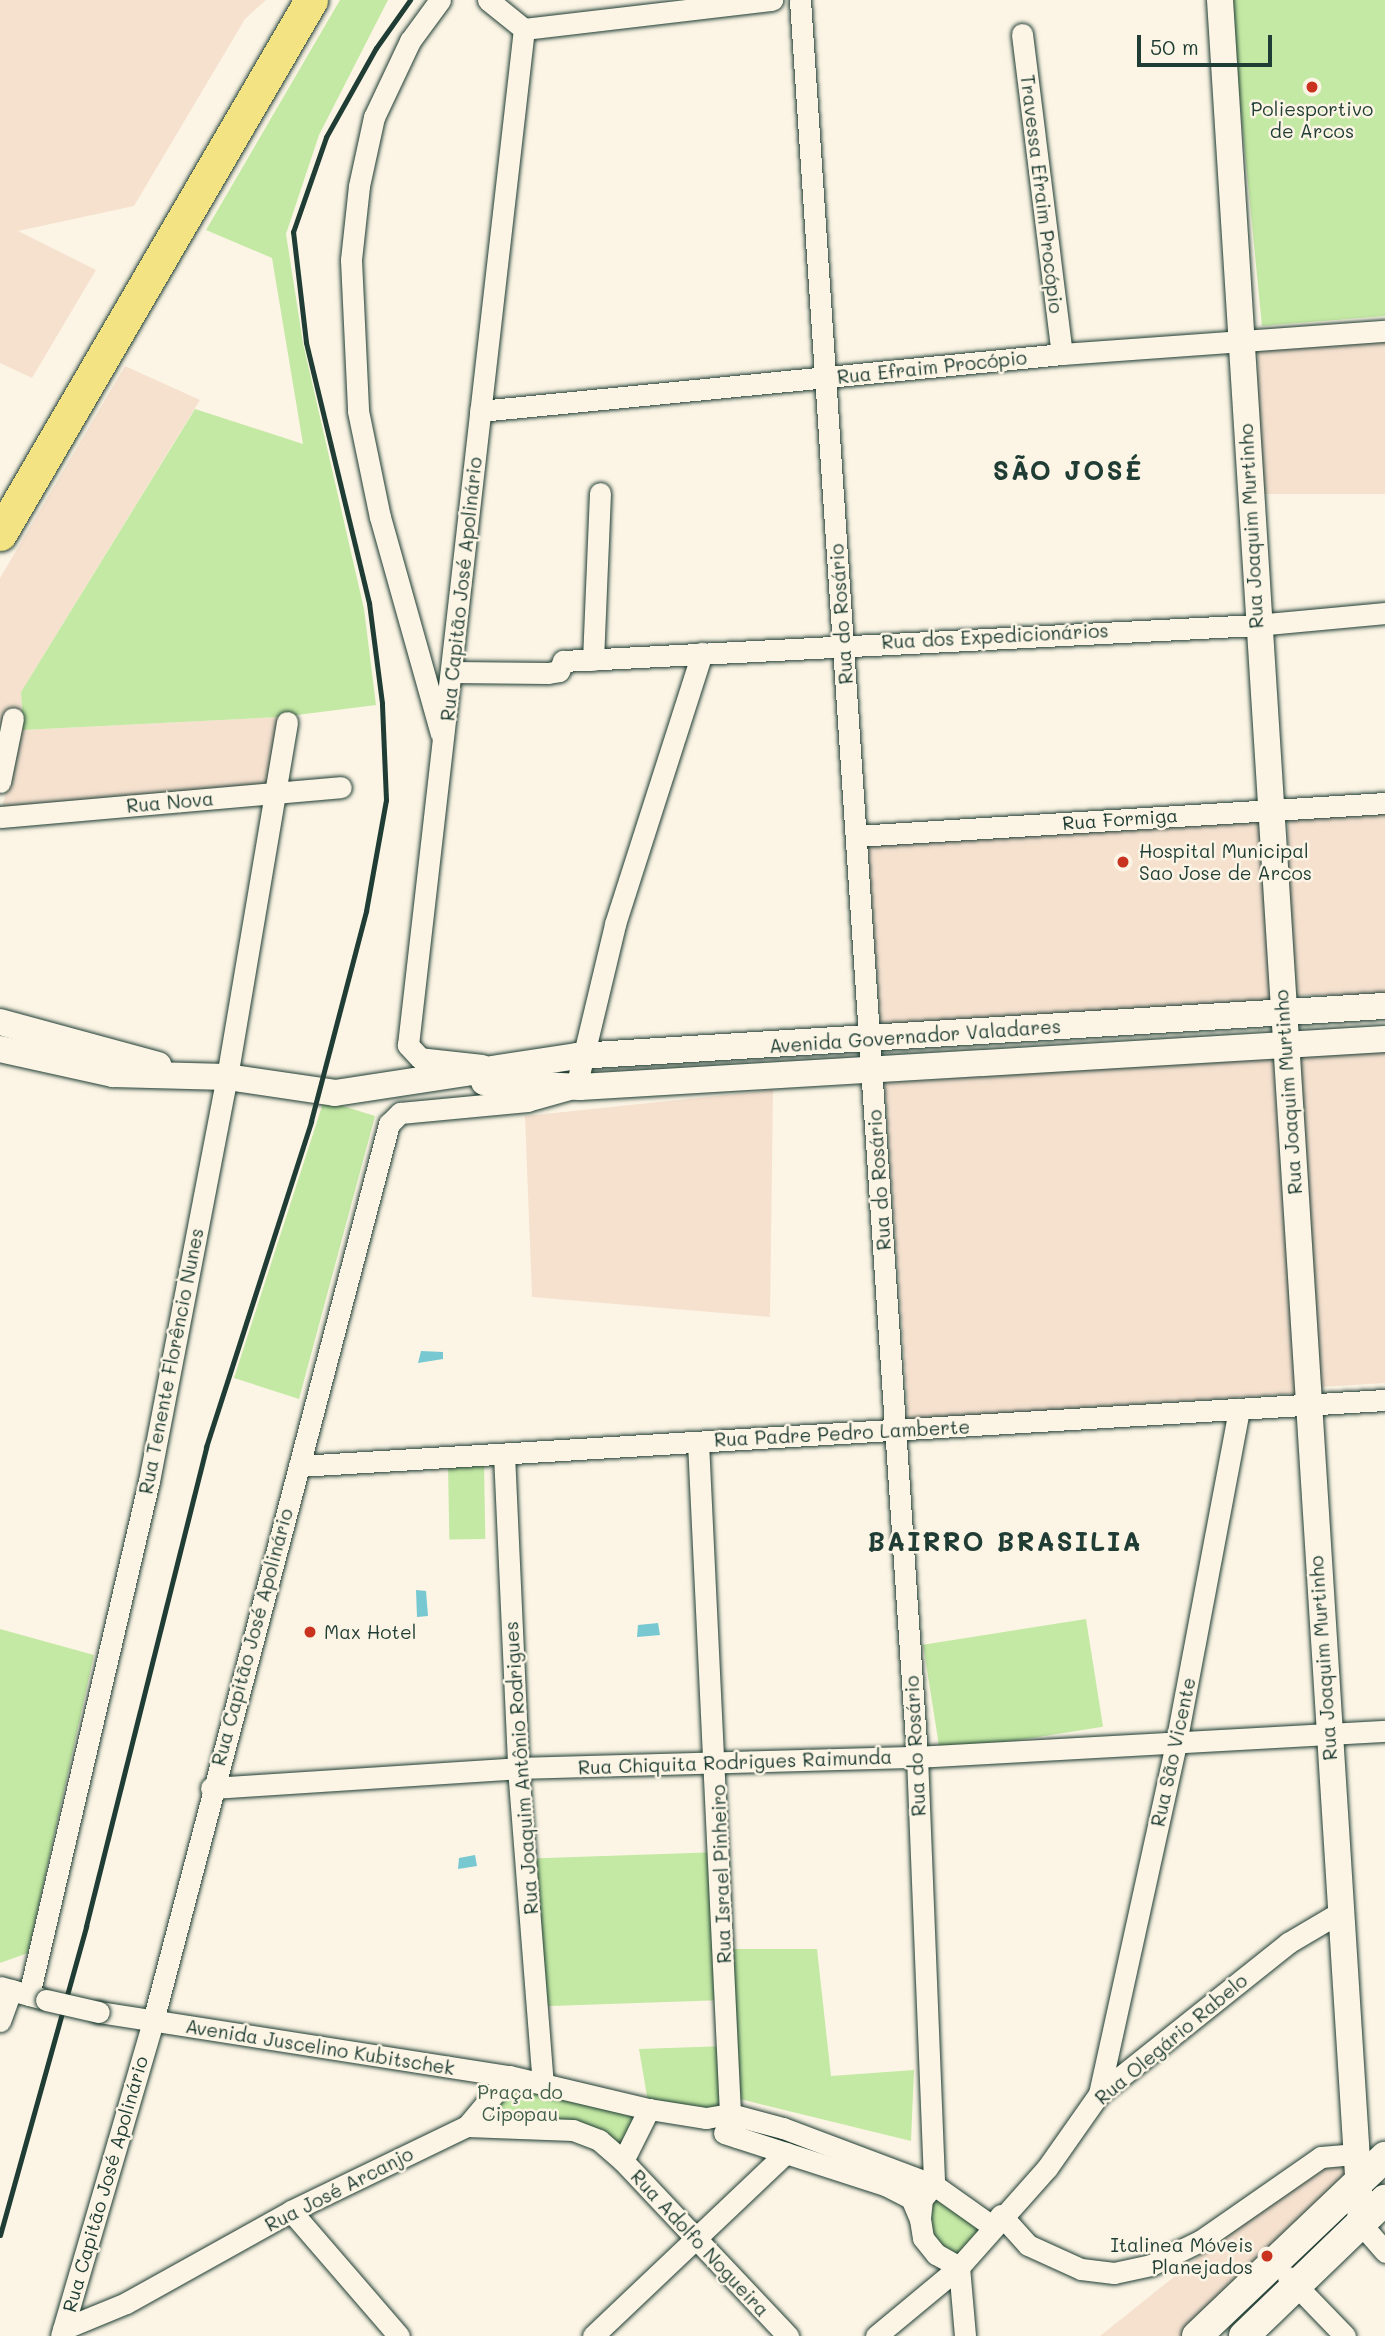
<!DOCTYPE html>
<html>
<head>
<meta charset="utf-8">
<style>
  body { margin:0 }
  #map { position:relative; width:1385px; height:2336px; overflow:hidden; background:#fcf5e5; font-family:Mali,sans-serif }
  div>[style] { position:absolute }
  .built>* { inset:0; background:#f6e1cf; transform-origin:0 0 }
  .green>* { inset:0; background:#c4e9a4; transform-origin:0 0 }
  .water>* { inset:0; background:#77c8d1 }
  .roads { filter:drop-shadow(0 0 2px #1f3d34) drop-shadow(0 0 2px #1f3d34) }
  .minor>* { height:21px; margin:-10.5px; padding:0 10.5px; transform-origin:10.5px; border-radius:10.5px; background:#fcf5e5 }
  .tertiary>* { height:26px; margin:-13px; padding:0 13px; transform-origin:13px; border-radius:13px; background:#fcf5e5 }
  .secondary>* { height:30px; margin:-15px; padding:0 15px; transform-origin:15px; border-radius:15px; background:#fcf5e5 }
  .primary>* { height:33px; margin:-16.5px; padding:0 16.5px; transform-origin:16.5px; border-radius:16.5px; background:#f4e382 }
  .rail>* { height:5px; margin:-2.5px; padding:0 2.5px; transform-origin:2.5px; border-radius:2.5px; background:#1f3d34 }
  .bridges { filter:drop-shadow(0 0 2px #1f3d34) drop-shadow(0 0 2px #1f3d34) }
  .minor-bridge>* { height:21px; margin:-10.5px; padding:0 10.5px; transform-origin:10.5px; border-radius:10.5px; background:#fcf5e5 }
  .dots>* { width:19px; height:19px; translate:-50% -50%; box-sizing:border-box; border:4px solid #fcf5e5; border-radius:50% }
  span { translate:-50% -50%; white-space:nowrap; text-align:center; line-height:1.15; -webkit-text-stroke:5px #fcf5e5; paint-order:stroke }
  .poi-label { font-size:19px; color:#1f3d34 }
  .left { translate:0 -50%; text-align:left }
  .right { translate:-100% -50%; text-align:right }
  .street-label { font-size:19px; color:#1f3d34 }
  .park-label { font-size:19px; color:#405f4a }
  .district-label { font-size:26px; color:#1f3d34; font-weight:700; letter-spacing:2px }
  .scale { position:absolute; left:1137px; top:35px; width:135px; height:32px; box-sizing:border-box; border:4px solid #1f3d34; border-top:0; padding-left:9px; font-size:21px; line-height:24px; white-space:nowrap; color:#1f3d34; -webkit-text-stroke:5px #fcf5e5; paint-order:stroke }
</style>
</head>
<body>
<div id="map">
  <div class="built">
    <i style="clip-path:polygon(0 0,266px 0,245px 19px,134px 206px,18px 231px,96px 270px,32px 378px,0 363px)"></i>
    <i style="left:1385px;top:339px;width:155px;height:127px;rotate:90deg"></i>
    <i style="clip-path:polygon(125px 366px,200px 400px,21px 692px,22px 715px,0 737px,0 578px)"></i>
    <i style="clip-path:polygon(281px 717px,274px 788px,2px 809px,20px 726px,24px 730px)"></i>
    <i style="left:1385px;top:812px;width:183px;height:97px;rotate:90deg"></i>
    <i style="left:1259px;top:817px;width:184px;height:392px;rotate:86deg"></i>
    <i style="clip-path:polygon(1385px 1045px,1385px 1383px,1319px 1387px,1299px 1050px)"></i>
    <i style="left:1273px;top:1056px;width:338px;height:389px;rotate:86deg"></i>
    <i style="clip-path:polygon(773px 1090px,770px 1317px,532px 1297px,525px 1116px)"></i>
    <i style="clip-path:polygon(1343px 2164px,1348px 2181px,1181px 2336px,1100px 2336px,1220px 2240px,1322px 2168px)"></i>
  </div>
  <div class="green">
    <i style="clip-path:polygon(340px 0,388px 0,319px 135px,286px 234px,303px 343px,364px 609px,376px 705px,281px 717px,23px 730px,21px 692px,195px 409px,303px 444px,272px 258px,206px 230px)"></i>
    <i style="clip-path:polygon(1230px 0,1385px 0,1385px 316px,1262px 326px)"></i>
    <i style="clip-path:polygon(324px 1100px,375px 1116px,299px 1399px,234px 1378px)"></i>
    <i style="left:484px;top:1462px;width:77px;height:36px;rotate:89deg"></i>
    <i style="left:1086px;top:1619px;width:109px;height:165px;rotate:81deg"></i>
    <i style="clip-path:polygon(0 1629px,94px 1655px,28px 1953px,0 1963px)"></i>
    <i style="left:720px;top:1852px;width:148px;height:196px;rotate:88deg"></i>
    <i style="clip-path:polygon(734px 1949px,817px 1949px,831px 2076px,914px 2070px,911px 2141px,736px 2098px)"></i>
    <i style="clip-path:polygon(727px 2046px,730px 2114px,649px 2109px,623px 2161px,594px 2138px,467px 2126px,509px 2076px,649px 2108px,639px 2049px)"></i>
    <i style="clip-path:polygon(934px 2185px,992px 2226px,959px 2267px,936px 2254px,922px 2199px)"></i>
  </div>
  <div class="water">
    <i style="clip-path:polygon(421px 1351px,443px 1352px,443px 1359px,418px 1363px)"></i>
    <i style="clip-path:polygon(416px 1590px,426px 1591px,428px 1616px,417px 1617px)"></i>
    <i style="clip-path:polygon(658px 1623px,660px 1635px,637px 1637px,638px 1625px)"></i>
    <i style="clip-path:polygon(475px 1855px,477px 1866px,458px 1869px,459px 1858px)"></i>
  </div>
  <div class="roads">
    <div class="minor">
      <i style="left:440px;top:0;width:51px;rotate:126.2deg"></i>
      <i style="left:410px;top:41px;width:84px;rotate:115.3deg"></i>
      <i style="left:374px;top:117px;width:71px;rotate:102.3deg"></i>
      <i style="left:359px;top:186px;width:74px;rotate:96.2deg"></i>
      <i style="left:351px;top:260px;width:151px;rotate:87.3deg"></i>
      <i style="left:358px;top:411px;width:108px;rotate:78.3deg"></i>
      <i style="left:380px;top:517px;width:225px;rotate:74.3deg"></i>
      <i style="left:488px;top:0;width:46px;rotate:38.9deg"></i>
      <i style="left:524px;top:29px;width:250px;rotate:-6.7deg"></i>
      <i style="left:800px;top:0;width:1761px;rotate:86.19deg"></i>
      <i style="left:917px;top:1757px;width:428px;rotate:87.7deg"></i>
      <i style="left:934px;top:2185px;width:18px;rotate:131deg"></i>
      <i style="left:922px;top:2199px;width:20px;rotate:96deg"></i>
      <i style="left:920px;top:2219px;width:19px;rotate:81deg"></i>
      <i style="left:923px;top:2238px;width:21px;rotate:51deg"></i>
      <i style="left:936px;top:2254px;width:26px;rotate:29deg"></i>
      <i style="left:959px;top:2267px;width:69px;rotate:85deg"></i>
      <i style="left:1022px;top:34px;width:322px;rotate:82.9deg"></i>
      <i style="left:480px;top:411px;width:585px;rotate:-5.59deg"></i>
      <i style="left:1062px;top:354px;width:324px;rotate:-4.1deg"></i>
      <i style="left:593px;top:660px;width:167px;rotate:-87.6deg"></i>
      <i style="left:452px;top:672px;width:96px;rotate:0.6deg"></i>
      <i style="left:548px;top:673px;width:11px;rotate:-10deg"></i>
      <i style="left:559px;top:671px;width:11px;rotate:-68deg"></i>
      <i style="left:563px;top:661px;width:694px;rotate:-2.97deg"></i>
      <i style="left:1256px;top:625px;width:130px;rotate:-5.3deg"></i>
      <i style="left:0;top:782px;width:65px;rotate:-78.5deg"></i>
      <i style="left:0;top:817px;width:342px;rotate:-5deg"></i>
      <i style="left:856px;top:836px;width:530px;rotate:-3.57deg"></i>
      <i style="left:482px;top:1065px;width:62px;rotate:-173.6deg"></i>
      <i style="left:420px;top:1058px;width:18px;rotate:-133deg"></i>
      <i style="left:408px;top:1045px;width:1023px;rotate:-83.49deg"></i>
      <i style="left:698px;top:1442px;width:673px;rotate:87.27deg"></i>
      <i style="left:730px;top:2114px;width:24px;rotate:73deg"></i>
      <i style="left:504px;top:1454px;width:314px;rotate:87.4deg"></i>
      <i style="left:518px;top:1768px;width:316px;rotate:85.5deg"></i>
      <i style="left:299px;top:1466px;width:1088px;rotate:-3.48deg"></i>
      <i style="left:211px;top:1788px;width:308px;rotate:-3.7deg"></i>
      <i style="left:518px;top:1768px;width:399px;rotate:-1.6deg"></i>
      <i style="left:917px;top:1757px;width:469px;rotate:-3.2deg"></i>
      <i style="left:0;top:1987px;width:41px;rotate:15.4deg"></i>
      <i style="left:29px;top:1995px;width:528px;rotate:-76.86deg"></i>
      <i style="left:149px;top:1481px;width:411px;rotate:-79.1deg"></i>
      <i style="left:227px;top:1077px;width:360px;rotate:-80.4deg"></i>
      <i style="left:99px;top:2012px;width:415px;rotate:8.9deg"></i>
      <i style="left:509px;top:2076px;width:144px;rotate:13.3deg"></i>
      <i style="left:649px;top:2109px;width:58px;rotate:9deg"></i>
      <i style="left:706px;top:2118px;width:24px;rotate:-9deg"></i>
      <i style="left:730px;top:2114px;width:55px;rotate:14.8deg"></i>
      <i style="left:783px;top:2128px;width:161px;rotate:20.7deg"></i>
      <i style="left:934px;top:2185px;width:71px;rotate:35.3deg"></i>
      <i style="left:992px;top:2226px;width:14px;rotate:-51deg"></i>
      <i style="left:1001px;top:2215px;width:40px;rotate:48deg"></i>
      <i style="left:1028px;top:2245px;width:58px;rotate:24.4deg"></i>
      <i style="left:1081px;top:2269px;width:33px;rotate:7deg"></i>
      <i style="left:1114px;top:2273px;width:38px;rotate:-12deg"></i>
      <i style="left:1151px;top:2265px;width:55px;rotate:-26.1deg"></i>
      <i style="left:1200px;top:2241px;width:147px;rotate:-34.8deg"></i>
      <i style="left:1321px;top:2157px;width:33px;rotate:-5deg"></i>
      <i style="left:0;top:2021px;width:33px;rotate:-70deg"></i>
      <i style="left:1099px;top:2094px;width:359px;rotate:-77.6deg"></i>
      <i style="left:1176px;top:1743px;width:340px;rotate:-79.3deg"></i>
      <i style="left:649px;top:2109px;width:58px;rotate:116.6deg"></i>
      <i style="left:623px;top:2161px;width:241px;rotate:46.7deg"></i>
      <i style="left:467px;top:2126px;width:65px;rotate:-50deg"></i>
      <i style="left:724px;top:2133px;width:169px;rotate:17.9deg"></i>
      <i style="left:885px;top:2185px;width:29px;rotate:27deg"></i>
      <i style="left:911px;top:2198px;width:23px;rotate:67deg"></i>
      <i style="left:291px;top:2211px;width:165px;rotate:49.2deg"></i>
      <i style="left:1361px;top:2224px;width:37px;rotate:49deg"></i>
      <i style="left:1288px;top:2277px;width:82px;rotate:46deg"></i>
      <i style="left:63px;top:2329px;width:68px;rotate:-22.4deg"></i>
      <i style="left:126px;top:2303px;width:189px;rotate:-29.1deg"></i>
      <i style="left:291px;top:2211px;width:195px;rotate:-25.8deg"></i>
      <i style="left:467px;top:2126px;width:106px;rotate:2.2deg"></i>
      <i style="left:573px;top:2130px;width:28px;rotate:21deg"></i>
      <i style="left:599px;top:2140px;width:32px;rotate:41deg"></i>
      <i style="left:61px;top:2336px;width:328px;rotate:-73.7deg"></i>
      <i style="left:153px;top:2021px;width:928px;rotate:-75.26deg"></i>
      <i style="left:389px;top:1124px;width:16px;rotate:-45deg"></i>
      <i style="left:400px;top:1113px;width:128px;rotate:-5.4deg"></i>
      <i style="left:527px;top:1101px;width:51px;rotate:-15.9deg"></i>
      <i style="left:576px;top:1087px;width:168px;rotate:-76.5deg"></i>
      <i style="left:615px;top:924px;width:285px;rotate:-72.2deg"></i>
      <i style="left:593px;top:2336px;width:266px;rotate:-43.5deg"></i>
      <i style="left:876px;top:2336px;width:108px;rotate:-39.7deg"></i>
      <i style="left:959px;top:2267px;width:132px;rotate:-48.4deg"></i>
      <i style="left:1047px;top:2168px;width:90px;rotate:-54.9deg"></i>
      <i style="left:1099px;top:2094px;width:242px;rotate:-38.6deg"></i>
      <i style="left:1288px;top:1943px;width:59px;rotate:-30.5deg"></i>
    </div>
    <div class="tertiary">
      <i style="left:1220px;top:0;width:2228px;rotate:86.37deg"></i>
      <i style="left:0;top:1022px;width:164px;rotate:15.2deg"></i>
      <i style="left:0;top:1049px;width:116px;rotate:12.5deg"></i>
      <i style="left:113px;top:1074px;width:114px;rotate:1.5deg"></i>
      <i style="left:227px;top:1077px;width:109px;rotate:8.4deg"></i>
      <i style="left:335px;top:1093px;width:246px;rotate:-8.7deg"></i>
      <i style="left:578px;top:1056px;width:809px;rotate:-3.55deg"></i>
      <i style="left:484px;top:1082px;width:96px;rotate:3deg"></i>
      <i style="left:580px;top:1087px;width:806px;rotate:-3.41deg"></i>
    </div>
    <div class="secondary">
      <i style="left:1197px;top:2336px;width:260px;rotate:-43.6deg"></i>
      <i style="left:1244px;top:2336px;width:196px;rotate:-44deg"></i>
    </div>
    <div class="primary">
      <i style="left:0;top:534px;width:618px;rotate:-59.78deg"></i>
    </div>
  </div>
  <div class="rail">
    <i style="left:0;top:2235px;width:321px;rotate:-74.4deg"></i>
    <i style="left:86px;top:1926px;width:494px;rotate:-75.9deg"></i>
    <i style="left:206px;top:1447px;width:342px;rotate:-72.1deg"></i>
    <i style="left:311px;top:1121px;width:217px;rotate:-75.3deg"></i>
    <i style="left:366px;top:911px;width:113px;rotate:-79.8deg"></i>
    <i style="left:386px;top:800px;width:97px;rotate:-92.4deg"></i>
    <i style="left:382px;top:703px;width:101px;rotate:-97.4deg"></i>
    <i style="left:369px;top:603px;width:268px;rotate:-103.6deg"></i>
    <i style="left:306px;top:342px;width:111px;rotate:-96.7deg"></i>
    <i style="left:293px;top:232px;width:101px;rotate:-70.8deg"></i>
    <i style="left:326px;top:137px;width:102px;rotate:-60.7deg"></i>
    <i style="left:376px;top:48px;width:59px;rotate:-54.7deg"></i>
  </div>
  <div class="bridges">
    <div class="minor-bridge">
      <i style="left:46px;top:2000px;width:54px;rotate:12.8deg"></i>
    </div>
  </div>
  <div class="dots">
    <i style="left:1312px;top:87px;background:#c8321e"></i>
    <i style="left:1123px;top:862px;background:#c8321e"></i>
    <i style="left:310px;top:1632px;background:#c8321e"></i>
    <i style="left:1267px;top:2256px;background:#c8321e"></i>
  </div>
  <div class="poi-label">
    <span style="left:1312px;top:120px">Poliesportivo<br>de Arcos</span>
    <span class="left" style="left:1139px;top:862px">Hospital Municipal<br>Sao Jose de Arcos</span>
    <span class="left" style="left:324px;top:1632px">Max Hotel</span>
    <span class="right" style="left:1253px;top:2256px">Italinea Móveis<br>Planejados</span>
  </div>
  <div class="street-label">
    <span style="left:1042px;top:194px;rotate:83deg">Travessa Efraim Procópio</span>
    <span style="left:932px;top:367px;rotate:-6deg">Rua Efraim Procópio</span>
    <span style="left:1251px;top:526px;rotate:-93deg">Rua Joaquim Murtinho</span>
    <span style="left:461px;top:589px;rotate:-84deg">Rua Capitão José Apolinário</span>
    <span style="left:841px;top:614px;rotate:-94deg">Rua do Rosário</span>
    <span style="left:995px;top:636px;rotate:-3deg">Rua dos Expedicionários</span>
    <span style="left:170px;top:802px;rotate:-5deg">Rua Nova</span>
    <span style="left:1120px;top:819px;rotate:-4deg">Rua Formiga</span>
    <span style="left:915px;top:1036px;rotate:-4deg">Avenida Governador Valadares</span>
    <span style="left:1288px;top:1092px;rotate:-94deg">Rua Joaquim Murtinho</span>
    <span style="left:879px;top:1180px;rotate:-94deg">Rua do Rosário</span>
    <span style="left:171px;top:1361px;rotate:-79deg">Rua Tenente Florêncio Nunes</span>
    <span style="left:842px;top:1433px;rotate:-3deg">Rua Padre Pedro Lamberte</span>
    <span style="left:252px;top:1637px;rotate:-75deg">Rua Capitão José Apolinário</span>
    <span style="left:1323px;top:1658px;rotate:-94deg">Rua Joaquim Murtinho</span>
    <span style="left:915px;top:1746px;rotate:-93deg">Rua do Rosário</span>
    <span style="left:1173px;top:1752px;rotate:-78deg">Rua São Vicente</span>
    <span style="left:735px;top:1762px;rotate:-2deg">Rua Chiquita Rodrigues Raimunda</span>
    <span style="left:521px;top:1768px;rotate:-94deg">Rua Joaquim Antônio Rodrigues</span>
    <span style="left:721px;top:1874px;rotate:-92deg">Rua Israel Pinheiro</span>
    <span style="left:1171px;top:2039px;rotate:-40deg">Rua Olegário Rabelo</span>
    <span style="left:320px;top:2047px;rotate:9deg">Avenida Juscelino Kubitschek</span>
    <span style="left:105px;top:2184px;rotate:-74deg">Rua Capitão José Apolinário</span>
    <span style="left:339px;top:2189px;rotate:-27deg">Rua José Arcanjo</span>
    <span style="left:700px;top:2243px;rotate:47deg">Rua Adolfo Nogueira</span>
  </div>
  <div class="park-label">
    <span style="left:520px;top:2103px">Praça do<br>Cipopau</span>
  </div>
  <div class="district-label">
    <span style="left:1068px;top:471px">SÃO JOSÉ</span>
    <span style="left:1005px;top:1542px">BAIRRO BRASILIA</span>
  </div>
  <div class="scale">50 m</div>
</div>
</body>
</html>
